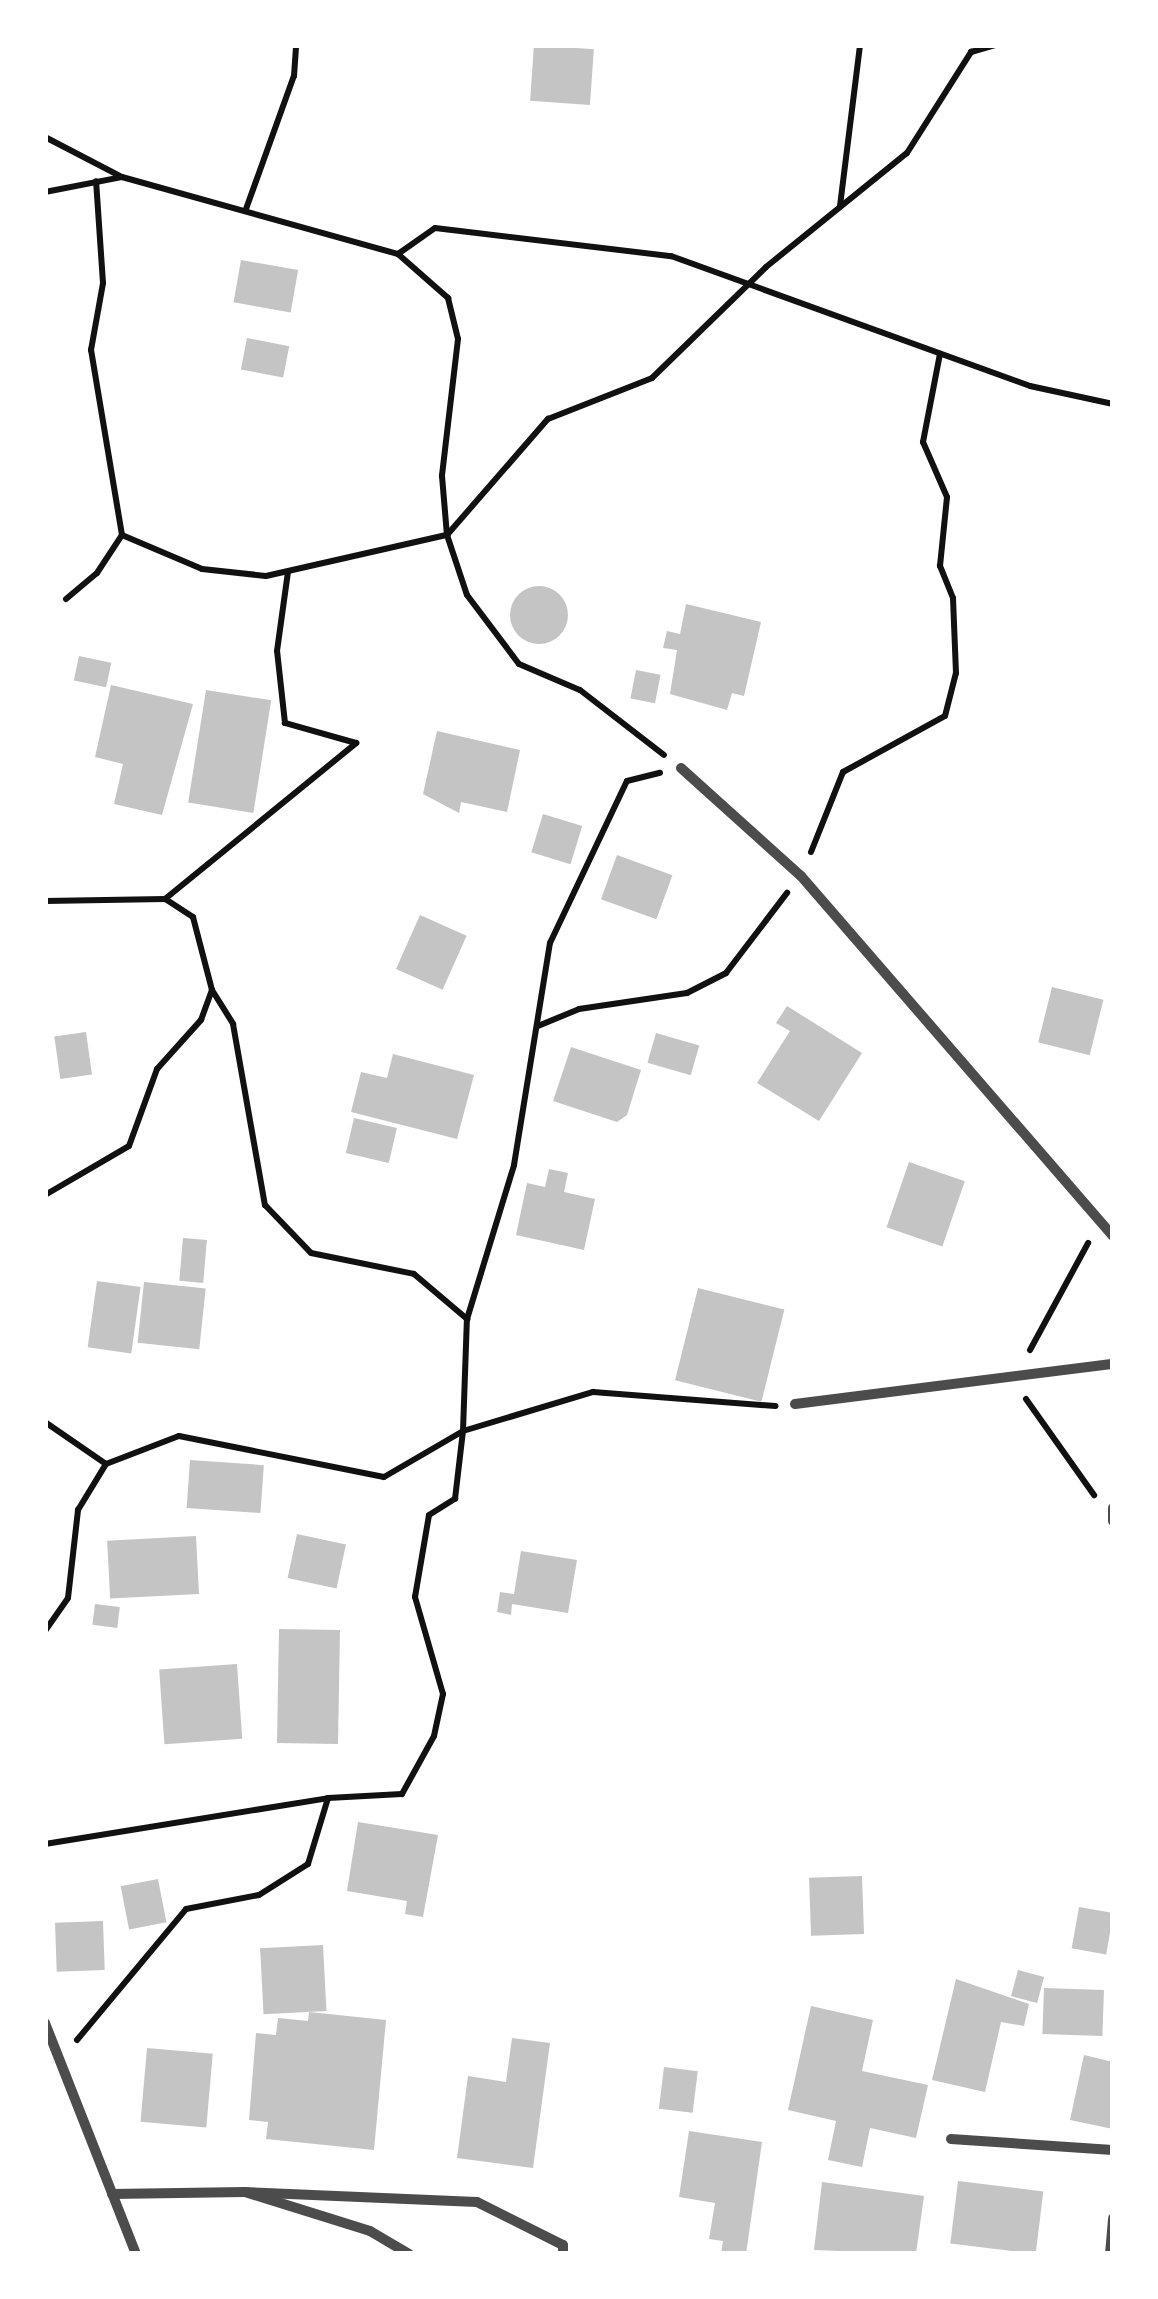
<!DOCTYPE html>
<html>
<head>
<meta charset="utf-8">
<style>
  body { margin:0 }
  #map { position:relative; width:1158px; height:2299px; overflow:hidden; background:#fff; font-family:"Archivo Narrow",sans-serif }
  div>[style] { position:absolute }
  .building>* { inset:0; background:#c4c4c4; transform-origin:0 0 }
  .round { border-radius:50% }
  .path>* { height:6px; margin:-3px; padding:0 3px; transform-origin:3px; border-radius:3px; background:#111 }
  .minor>* { height:10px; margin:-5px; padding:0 5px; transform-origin:5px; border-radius:5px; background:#4c4c4c }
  span { translate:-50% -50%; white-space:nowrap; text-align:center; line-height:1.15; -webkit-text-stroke:8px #fff; paint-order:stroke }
  .frame { position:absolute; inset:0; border:48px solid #fff; pointer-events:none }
</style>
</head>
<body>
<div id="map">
  <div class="building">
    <i style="left:534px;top:45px;width:60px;height:56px;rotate:4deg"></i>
    <i style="left:241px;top:260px;width:58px;height:43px;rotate:10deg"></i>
    <i style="left:247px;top:338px;width:43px;height:32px;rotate:11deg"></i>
    <i class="round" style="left:510px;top:586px;width:58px;height:58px"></i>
    <i style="clip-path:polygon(686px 604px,761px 622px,744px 696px,732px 693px,727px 710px,670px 694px,677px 650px,663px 648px,667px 631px,680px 634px)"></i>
    <i style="left:79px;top:656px;width:33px;height:25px;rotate:12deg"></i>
    <i style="left:636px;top:670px;width:25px;height:29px;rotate:11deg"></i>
    <i style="clip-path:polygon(111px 685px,193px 704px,162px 815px,114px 804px,123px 764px,95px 757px)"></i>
    <i style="left:206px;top:690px;width:66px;height:114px;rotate:9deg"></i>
    <i style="clip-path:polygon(437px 731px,520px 750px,507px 812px,461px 802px,459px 813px,423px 794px)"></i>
    <i style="left:543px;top:814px;width:41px;height:40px;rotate:17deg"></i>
    <i style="left:617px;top:855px;width:59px;height:47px;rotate:20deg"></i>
    <i style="left:420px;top:915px;width:51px;height:59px;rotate:24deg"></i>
    <i style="left:1052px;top:987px;width:53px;height:57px;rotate:14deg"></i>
    <i style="clip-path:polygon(787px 1006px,862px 1053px,819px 1121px,757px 1083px,790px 1031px,776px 1023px)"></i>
    <i style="left:86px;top:1032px;width:43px;height:32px;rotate:82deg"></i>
    <i style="left:656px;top:1033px;width:45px;height:31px;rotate:16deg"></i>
    <i style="clip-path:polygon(571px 1047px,641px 1070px,627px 1115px,617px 1122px,553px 1101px)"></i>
    <i style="clip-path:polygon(393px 1054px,474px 1075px,457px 1139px,351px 1112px,361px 1072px,387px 1078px)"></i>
    <i style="left:354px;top:1118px;width:44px;height:36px;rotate:13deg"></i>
    <i style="left:909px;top:1162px;width:59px;height:69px;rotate:19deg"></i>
    <i style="clip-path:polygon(549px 1169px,568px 1173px,564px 1192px,595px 1199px,584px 1250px,516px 1235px,527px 1183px,545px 1187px)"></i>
    <i style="left:183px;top:1238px;width:24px;height:43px;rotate:5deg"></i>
    <i style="left:97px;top:1281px;width:44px;height:67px;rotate:8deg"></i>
    <i style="left:144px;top:1282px;width:62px;height:61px;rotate:6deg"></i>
    <i style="left:698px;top:1288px;width:89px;height:95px;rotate:14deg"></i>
    <i style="left:190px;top:1460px;width:74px;height:48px;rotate:4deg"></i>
    <i style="left:297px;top:1534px;width:50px;height:45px;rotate:12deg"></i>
    <i style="left:196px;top:1536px;width:58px;height:89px;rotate:87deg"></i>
    <i style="clip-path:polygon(521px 1551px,577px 1560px,568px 1613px,512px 1604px,511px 1615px,497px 1612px,500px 1592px,514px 1594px)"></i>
    <i style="left:95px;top:1604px;width:25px;height:21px;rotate:7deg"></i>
    <i style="left:279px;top:1629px;width:61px;height:114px;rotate:1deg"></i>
    <i style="left:237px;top:1664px;width:75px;height:78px;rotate:86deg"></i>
    <i style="clip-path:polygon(358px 1822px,438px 1835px,423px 1917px,405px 1914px,407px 1901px,347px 1891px)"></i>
    <i style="left:862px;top:1876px;width:58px;height:53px;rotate:88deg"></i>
    <i style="left:158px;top:1879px;width:44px;height:38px;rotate:79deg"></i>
    <i style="left:1079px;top:1907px;width:35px;height:42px;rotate:10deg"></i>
    <i style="left:103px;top:1921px;width:49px;height:48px;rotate:88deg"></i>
    <i style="left:323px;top:1945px;width:66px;height:63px;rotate:87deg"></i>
    <i style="left:1018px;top:1970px;width:27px;height:27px;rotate:15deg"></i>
    <i style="clip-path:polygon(956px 1979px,1029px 2004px,1024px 2026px,1001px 2022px,985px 2092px,932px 2080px)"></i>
    <i style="left:1044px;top:1988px;width:60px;height:46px;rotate:2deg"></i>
    <i style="clip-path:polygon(811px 2006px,873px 2020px,862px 2071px,928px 2085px,916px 2138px,870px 2128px,862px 2167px,828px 2160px,836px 2121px,788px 2110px)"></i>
    <i style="clip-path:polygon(309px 2012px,386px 2020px,374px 2150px,266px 2139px,268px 2122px,249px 2120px,256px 2033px,276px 2035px,278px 2018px,308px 2021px)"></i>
    <i style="clip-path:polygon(512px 2038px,550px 2043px,533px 2168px,457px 2158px,468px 2076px,506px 2082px)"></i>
    <i style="left:147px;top:2048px;width:66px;height:74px;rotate:5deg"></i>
    <i style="clip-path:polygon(1084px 2055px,1113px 2062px,1113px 2129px,1070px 2120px)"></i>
    <i style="left:664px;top:2067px;width:34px;height:42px;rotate:7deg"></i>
    <i style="clip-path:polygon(689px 2131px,762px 2142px,746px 2254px,721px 2254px,723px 2241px,709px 2239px,715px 2203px,679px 2197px)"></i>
    <i style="left:958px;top:2181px;width:86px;height:63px;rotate:7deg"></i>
    <i style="clip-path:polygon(822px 2182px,924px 2196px,916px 2254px,814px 2250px)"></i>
  </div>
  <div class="path">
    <i style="left:45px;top:137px;width:87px;rotate:27.5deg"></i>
    <i style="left:122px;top:177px;width:287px;rotate:15.6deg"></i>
    <i style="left:398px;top:254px;width:45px;rotate:-35.1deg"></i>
    <i style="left:435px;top:228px;width:238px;rotate:6.8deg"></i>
    <i style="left:671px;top:256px;width:382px;rotate:19.9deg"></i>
    <i style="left:1030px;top:386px;width:85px;rotate:12.2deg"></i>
    <i style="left:45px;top:192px;width:78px;rotate:-11deg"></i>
    <i style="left:840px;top:206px;width:162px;rotate:-82.9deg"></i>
    <i style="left:246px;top:209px;width:141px;rotate:-70.2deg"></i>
    <i style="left:294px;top:76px;width:31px;rotate:-86deg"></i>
    <i style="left:398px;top:254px;width:67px;rotate:41.3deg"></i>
    <i style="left:448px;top:298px;width:42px;rotate:76.3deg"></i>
    <i style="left:458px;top:339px;width:138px;rotate:96.7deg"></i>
    <i style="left:442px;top:476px;width:59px;rotate:85.2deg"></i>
    <i style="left:447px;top:535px;width:63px;rotate:71.6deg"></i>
    <i style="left:467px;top:595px;width:86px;rotate:53deg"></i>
    <i style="left:519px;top:664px;width:66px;rotate:23.1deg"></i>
    <i style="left:580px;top:690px;width:106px;rotate:37.7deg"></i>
    <i style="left:122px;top:535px;width:87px;rotate:23deg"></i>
    <i style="left:202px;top:569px;width:64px;rotate:6.2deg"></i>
    <i style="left:266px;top:576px;width:186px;rotate:-12.8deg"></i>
    <i style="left:447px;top:535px;width:154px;rotate:-49deg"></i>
    <i style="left:548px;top:419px;width:112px;rotate:-21.5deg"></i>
    <i style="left:652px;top:378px;width:159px;rotate:-44.2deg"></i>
    <i style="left:766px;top:267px;width:181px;rotate:-39deg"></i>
    <i style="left:907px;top:153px;width:120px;rotate:-57.6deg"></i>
    <i style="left:971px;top:52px;width:25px;rotate:-16deg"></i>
    <i style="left:66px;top:599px;width:40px;rotate:-40deg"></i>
    <i style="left:97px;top:573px;width:45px;rotate:-56.7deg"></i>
    <i style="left:122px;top:535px;width:188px;rotate:-99.5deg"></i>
    <i style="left:91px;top:350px;width:68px;rotate:-79.8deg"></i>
    <i style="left:103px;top:283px;width:102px;rotate:-93.9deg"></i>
    <i style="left:811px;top:852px;width:86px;rotate:-68.2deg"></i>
    <i style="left:843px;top:772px;width:116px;rotate:-28.8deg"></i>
    <i style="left:945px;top:716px;width:44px;rotate:-75.7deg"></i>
    <i style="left:956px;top:673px;width:75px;rotate:-92.3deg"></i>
    <i style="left:953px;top:598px;width:35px;rotate:-112deg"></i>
    <i style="left:940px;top:566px;width:69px;rotate:-84.2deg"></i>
    <i style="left:947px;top:497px;width:60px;rotate:-113.6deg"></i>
    <i style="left:923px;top:442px;width:90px;rotate:-79.1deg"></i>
    <i style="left:45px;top:901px;width:120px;rotate:-1deg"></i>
    <i style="left:165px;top:899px;width:247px;rotate:-39.2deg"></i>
    <i style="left:356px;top:743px;width:74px;rotate:-164.3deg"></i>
    <i style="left:285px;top:723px;width:72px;rotate:-96.3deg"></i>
    <i style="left:277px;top:651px;width:80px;rotate:-82.1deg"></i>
    <i style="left:212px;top:990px;width:40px;rotate:58deg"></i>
    <i style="left:233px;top:1024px;width:184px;rotate:80deg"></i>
    <i style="left:265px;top:1205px;width:66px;rotate:46.2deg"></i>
    <i style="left:311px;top:1253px;width:105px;rotate:11.5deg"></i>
    <i style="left:414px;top:1274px;width:70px;rotate:40.3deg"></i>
    <i style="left:538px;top:1026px;width:44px;rotate:-22.5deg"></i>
    <i style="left:579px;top:1009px;width:109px;rotate:-8.4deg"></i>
    <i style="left:687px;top:993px;width:44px;rotate:-27.1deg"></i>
    <i style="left:726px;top:973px;width:101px;rotate:-52.7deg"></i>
    <i style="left:45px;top:1195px;width:97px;rotate:-30.3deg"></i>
    <i style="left:129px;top:1146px;width:82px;rotate:-70deg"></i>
    <i style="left:157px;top:1069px;width:66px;rotate:-48.1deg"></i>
    <i style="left:201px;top:1020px;width:32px;rotate:-70deg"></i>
    <i style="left:212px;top:990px;width:75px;rotate:-104.6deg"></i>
    <i style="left:193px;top:917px;width:33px;rotate:-147deg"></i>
    <i style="left:1030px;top:1350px;width:122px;rotate:-61.5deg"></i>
    <i style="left:1026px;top:1399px;width:118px;rotate:54.7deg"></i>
    <i style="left:45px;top:1422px;width:74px;rotate:34.5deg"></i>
    <i style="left:106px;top:1464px;width:78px;rotate:-21deg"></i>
    <i style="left:179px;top:1436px;width:209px;rotate:11.3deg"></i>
    <i style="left:384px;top:1477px;width:91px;rotate:-30.2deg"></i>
    <i style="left:463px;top:1431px;width:112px;rotate:-88deg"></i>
    <i style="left:467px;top:1319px;width:161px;rotate:-73deg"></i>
    <i style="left:514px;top:1165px;width:225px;rotate:-80.8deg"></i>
    <i style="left:550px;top:943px;width:179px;rotate:-64.6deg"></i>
    <i style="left:627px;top:781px;width:34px;rotate:-14deg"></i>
    <i style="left:45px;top:1631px;width:40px;rotate:-55.1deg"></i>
    <i style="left:68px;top:1598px;width:89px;rotate:-83.5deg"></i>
    <i style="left:78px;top:1510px;width:54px;rotate:-58.7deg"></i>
    <i style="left:45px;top:1844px;width:287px;rotate:-9.2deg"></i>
    <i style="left:77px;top:2040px;width:170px;rotate:-50.2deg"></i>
    <i style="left:186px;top:1909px;width:74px;rotate:-10.9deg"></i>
    <i style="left:259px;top:1895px;width:58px;rotate:-32.3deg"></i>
    <i style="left:308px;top:1864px;width:69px;rotate:-73.1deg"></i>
    <i style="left:328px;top:1798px;width:74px;rotate:-3.1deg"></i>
    <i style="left:402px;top:1794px;width:66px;rotate:-61.1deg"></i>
    <i style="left:434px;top:1736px;width:43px;rotate:-77.9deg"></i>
    <i style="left:443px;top:1694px;width:101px;rotate:-106.1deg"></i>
    <i style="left:415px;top:1597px;width:83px;rotate:-80.3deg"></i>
    <i style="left:429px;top:1515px;width:31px;rotate:-32deg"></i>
    <i style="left:455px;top:1499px;width:68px;rotate:-83.3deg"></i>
    <i style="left:463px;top:1431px;width:136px;rotate:-16.7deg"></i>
    <i style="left:593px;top:1392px;width:183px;rotate:4.4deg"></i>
  </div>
  <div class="minor">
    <i style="left:681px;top:768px;width:161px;rotate:42deg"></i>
    <i style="left:801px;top:876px;width:476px;rotate:49.1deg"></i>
    <i style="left:795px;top:1404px;width:321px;rotate:-7.2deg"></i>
    <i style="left:1113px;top:1508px;width:13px;rotate:90deg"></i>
    <i style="left:45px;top:2023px;width:248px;rotate:68.5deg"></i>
    <i style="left:951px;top:2139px;width:162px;rotate:3.9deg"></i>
    <i style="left:245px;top:2192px;width:232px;rotate:2.5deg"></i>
    <i style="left:477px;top:2202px;width:96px;rotate:26.6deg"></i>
    <i style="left:563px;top:2245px;width:9px;rotate:90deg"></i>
    <i style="left:112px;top:2194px;width:133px;rotate:-0.9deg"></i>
    <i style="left:245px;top:2192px;width:131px;rotate:17.3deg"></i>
    <i style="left:370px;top:2231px;width:45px;rotate:30.5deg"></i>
    <i style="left:1110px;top:2254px;width:36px;rotate:-85deg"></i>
  </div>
  <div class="frame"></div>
</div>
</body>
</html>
